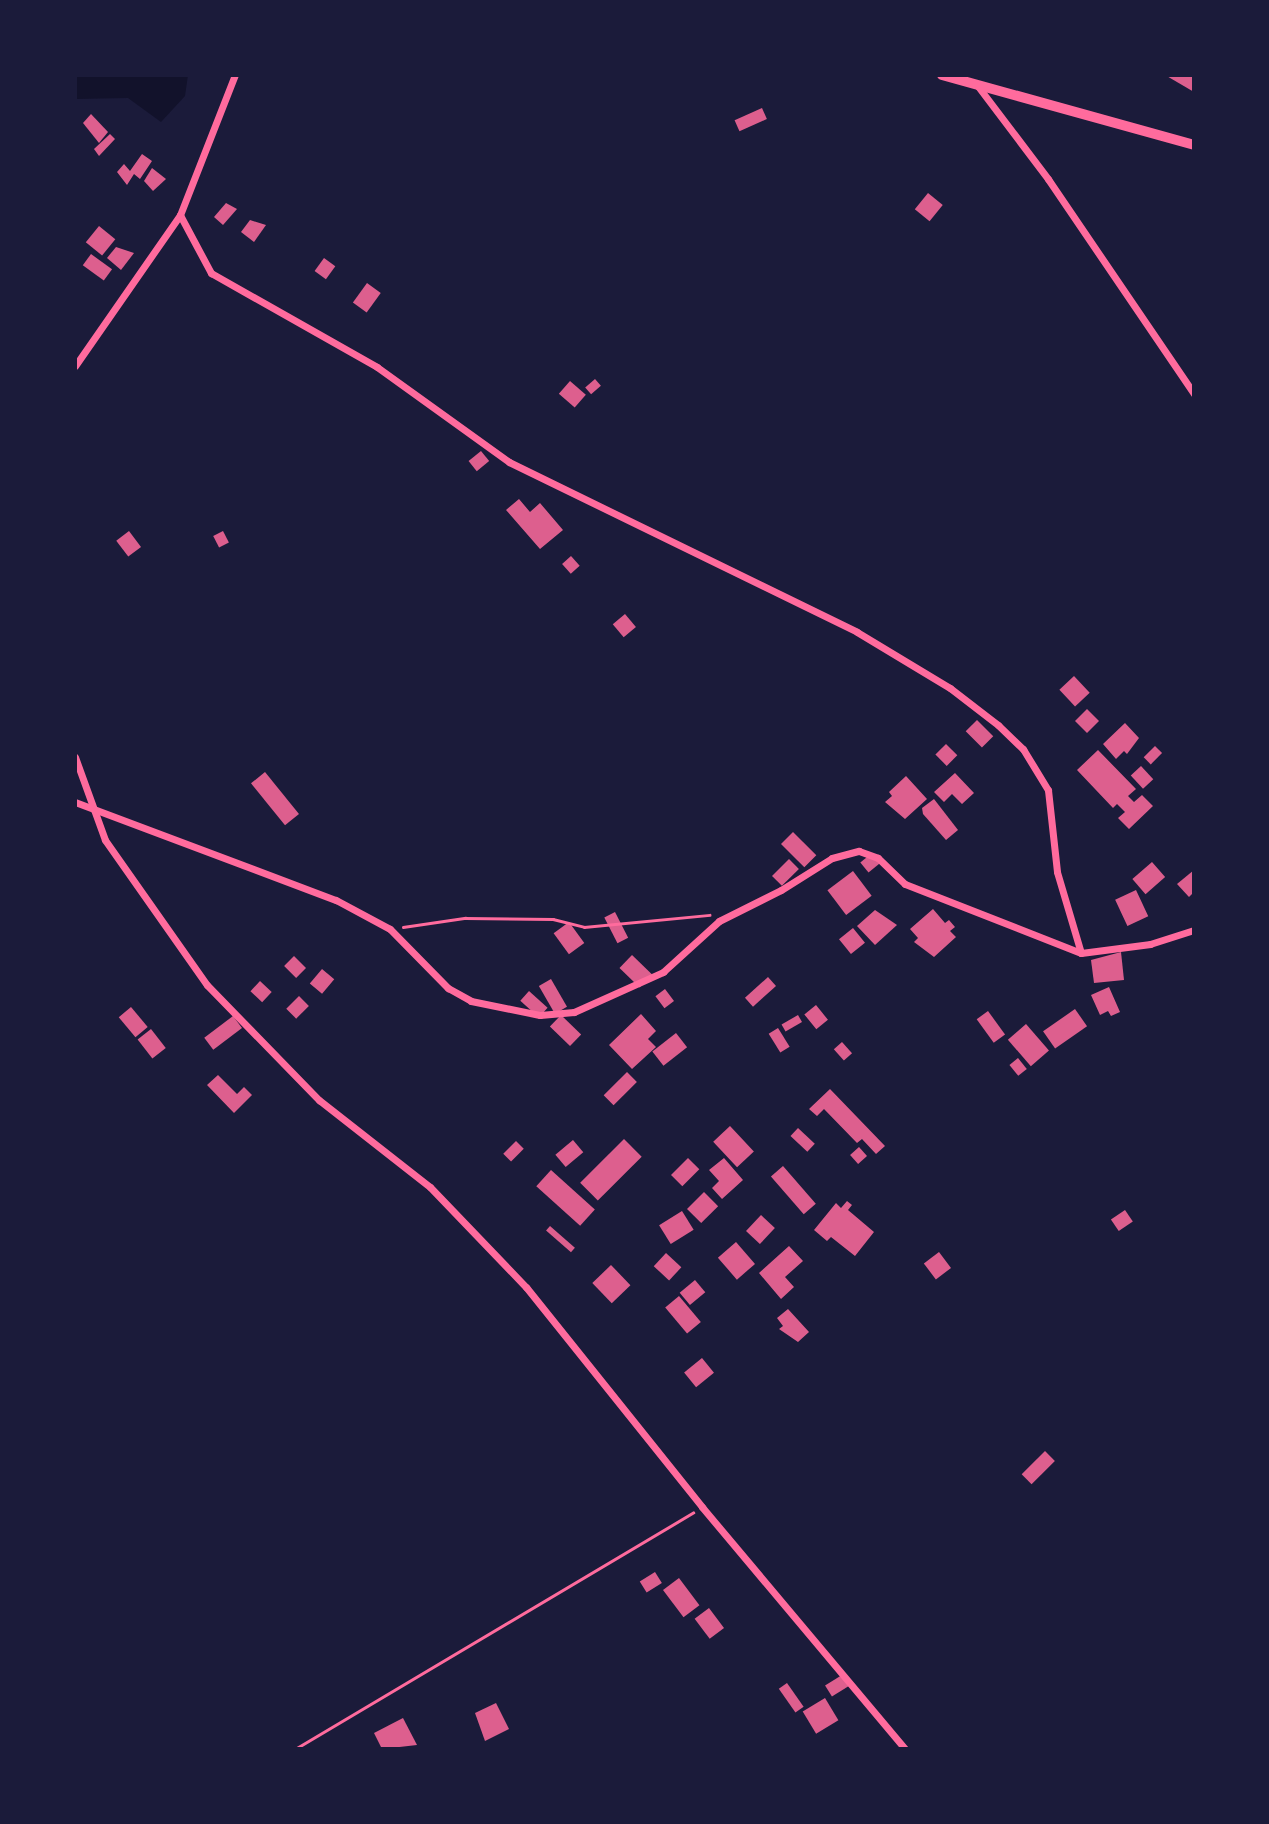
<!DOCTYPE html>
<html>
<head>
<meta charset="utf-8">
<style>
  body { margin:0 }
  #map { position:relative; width:1269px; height:1824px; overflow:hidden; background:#1b1b3a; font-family:"Public Sans",sans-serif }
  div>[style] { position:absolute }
  .water>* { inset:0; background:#12122b }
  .building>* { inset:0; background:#dd5f8e; transform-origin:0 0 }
  .path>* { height:2.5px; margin:-1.25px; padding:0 1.25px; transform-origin:1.25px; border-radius:1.25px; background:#ff6b9d }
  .minor>* { height:7px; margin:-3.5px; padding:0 3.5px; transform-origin:3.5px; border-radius:3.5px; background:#ff6b9d }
  .tertiary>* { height:10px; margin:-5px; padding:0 5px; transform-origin:5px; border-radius:5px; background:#ff6b9d }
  span { translate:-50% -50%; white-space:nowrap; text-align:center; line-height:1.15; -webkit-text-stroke:7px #1b1b3a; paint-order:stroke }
  .frame { position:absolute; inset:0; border:77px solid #1b1b3a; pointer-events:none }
</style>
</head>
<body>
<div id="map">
  <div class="water">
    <i style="clip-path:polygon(75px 75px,188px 75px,185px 96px,161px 122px,128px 98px,75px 99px)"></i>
  </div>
  <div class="building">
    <i style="clip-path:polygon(1165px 75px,1194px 75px,1194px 92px)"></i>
    <i style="left:762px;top:108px;width:12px;height:30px;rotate:66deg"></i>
    <i style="clip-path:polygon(91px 114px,108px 132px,99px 143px,83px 123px)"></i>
    <i style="clip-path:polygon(110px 134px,115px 139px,99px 156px,94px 149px)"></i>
    <i style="clip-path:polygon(142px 154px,152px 161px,140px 179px,134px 174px,127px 185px,117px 172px,124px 164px,130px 171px)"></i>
    <i style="clip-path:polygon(152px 168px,166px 179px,153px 191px,144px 181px)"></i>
    <i style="left:928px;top:193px;width:19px;height:21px;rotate:39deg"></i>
    <i style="clip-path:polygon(226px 203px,237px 209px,223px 225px,214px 217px)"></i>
    <i style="clip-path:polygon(250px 220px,266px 225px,254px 242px,241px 232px)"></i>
    <i style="left:99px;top:226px;width:21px;height:21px;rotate:39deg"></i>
    <i style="clip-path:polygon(116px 247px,134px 253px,121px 270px,107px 258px)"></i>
    <i style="left:91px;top:254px;width:26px;height:14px;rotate:36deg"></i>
    <i style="left:324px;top:258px;width:14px;height:16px;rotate:36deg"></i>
    <i style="left:367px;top:283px;width:17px;height:24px;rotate:36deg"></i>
    <i style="left:595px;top:379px;width:9px;height:13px;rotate:49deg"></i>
    <i style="left:570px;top:381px;width:21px;height:17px;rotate:41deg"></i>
    <i style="left:481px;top:451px;width:13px;height:16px;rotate:51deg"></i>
    <i style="clip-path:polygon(519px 499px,530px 512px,540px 503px,563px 530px,540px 549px,506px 510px)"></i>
    <i style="left:129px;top:531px;width:20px;height:16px;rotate:53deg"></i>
    <i style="left:223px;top:531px;width:13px;height:11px;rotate:63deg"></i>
    <i style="left:571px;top:556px;width:13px;height:12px;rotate:48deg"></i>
    <i style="left:625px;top:614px;width:17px;height:16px;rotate:50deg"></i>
    <i style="left:1074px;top:676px;width:23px;height:20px;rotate:47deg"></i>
    <i style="left:1087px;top:709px;width:17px;height:17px;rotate:45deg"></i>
    <i style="left:977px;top:720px;width:23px;height:16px;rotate:45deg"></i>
    <i style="clip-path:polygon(1125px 723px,1139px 738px,1127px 754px,1124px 751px,1116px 759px,1103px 744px)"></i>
    <i style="left:946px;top:744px;width:16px;height:15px;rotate:45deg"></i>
    <i style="left:1155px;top:746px;width:10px;height:16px;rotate:45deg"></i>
    <i style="clip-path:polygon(1098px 750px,1136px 789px,1128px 796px,1134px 802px,1142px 795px,1153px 806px,1129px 829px,1118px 818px,1125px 812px,1117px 804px,1113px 808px,1077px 770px)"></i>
    <i style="left:1141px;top:766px;width:18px;height:14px;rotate:47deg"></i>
    <i style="left:265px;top:772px;width:54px;height:18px;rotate:51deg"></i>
    <i style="clip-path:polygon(955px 773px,974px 793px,962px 804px,952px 794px,944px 802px,934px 792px)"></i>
    <i style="clip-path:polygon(906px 776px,927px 799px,905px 819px,885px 802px,892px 796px,889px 792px)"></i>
    <i style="clip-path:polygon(934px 799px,958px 830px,946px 840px,923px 814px,922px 808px)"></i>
    <i style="left:793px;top:832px;width:33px;height:17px;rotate:45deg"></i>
    <i style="left:872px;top:853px;width:13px;height:15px;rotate:51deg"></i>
    <i style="left:789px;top:859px;width:14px;height:24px;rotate:45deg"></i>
    <i style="left:1152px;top:862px;width:20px;height:26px;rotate:49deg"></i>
    <i style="clip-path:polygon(1194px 870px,1194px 892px,1189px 897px,1177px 884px)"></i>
    <i style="left:853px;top:871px;width:31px;height:32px;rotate:53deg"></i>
    <i style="left:1136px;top:890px;width:29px;height:23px;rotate:65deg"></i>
    <i style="clip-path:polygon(933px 909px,945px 923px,949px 920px,955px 927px,950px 931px,956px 937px,934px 957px,914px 942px,918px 938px,910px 929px)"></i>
    <i style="clip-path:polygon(875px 910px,897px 925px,875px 945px,857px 926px)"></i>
    <i style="left:615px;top:912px;width:29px;height:12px;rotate:63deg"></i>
    <i style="left:569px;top:922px;width:26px;height:19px;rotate:54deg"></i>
    <i style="left:853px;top:928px;width:19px;height:18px;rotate:51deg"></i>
    <i style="clip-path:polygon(1121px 952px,1124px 980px,1094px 983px,1091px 960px)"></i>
    <i style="left:632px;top:955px;width:28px;height:18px;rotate:44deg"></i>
    <i style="left:294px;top:956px;width:17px;height:14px;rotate:45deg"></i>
    <i style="left:322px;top:969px;width:16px;height:19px;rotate:40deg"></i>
    <i style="left:768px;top:977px;width:12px;height:31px;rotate:48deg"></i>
    <i style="left:551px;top:979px;width:32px;height:14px;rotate:60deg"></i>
    <i style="left:260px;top:981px;width:16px;height:14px;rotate:43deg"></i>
    <i style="clip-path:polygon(1109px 987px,1120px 1012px,1111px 1016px,1108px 1011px,1100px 1015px,1091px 995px)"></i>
    <i style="left:665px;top:989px;width:15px;height:12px;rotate:53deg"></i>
    <i style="left:529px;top:991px;width:25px;height:13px;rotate:42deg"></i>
    <i style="left:299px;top:996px;width:14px;height:18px;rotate:45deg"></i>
    <i style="left:816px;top:1005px;width:19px;height:15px;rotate:51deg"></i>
    <i style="left:131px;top:1007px;width:26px;height:16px;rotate:50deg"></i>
    <i style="left:1075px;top:1009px;width:21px;height:39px;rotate:55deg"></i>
    <i style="left:988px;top:1011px;width:29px;height:14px;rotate:54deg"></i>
    <i style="clip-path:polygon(641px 1014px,656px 1031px,648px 1039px,656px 1047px,632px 1069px,609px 1045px)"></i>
    <i style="left:561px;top:1015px;width:28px;height:16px;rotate:44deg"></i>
    <i style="left:798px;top:1015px;width:8px;height:19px;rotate:60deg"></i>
    <i style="left:233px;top:1016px;width:15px;height:36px;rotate:53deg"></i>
    <i style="left:1026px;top:1024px;width:35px;height:24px;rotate:49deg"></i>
    <i style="left:778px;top:1028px;width:22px;height:11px;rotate:58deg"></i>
    <i style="left:151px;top:1029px;width:24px;height:17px;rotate:52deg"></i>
    <i style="left:676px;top:1033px;width:18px;height:30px;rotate:52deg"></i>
    <i style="left:842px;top:1042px;width:15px;height:11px;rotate:48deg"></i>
    <i style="left:1018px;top:1058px;width:14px;height:11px;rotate:51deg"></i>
    <i style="left:627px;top:1072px;width:14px;height:33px;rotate:45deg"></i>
    <i style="clip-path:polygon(218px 1075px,237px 1094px,244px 1087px,252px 1095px,234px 1113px,207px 1085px)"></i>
    <i style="clip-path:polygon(830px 1089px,885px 1146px,876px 1154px,862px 1139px,857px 1143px,824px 1109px,817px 1116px,809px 1109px)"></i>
    <i style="left:730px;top:1126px;width:35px;height:23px;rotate:47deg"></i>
    <i style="left:798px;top:1128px;width:23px;height:11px;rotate:43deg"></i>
    <i style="left:624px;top:1139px;width:25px;height:62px;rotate:45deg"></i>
    <i style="left:573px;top:1140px;width:16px;height:23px;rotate:50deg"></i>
    <i style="left:516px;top:1141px;width:11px;height:18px;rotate:45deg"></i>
    <i style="left:859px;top:1147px;width:12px;height:12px;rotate:48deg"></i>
    <i style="left:688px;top:1158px;width:16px;height:24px;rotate:45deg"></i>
    <i style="clip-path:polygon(724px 1158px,743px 1180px,722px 1199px,712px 1188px,719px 1181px,709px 1170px)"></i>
    <i style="left:783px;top:1166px;width:50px;height:16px;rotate:49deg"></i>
    <i style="left:551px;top:1170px;width:59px;height:22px;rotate:42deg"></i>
    <i style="left:704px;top:1192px;width:20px;height:24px;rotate:45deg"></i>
    <i style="clip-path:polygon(847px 1201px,852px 1205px,848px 1210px,874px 1232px,855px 1256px,831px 1237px,827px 1241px,814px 1230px,836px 1203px,841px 1208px)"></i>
    <i style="left:1125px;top:1210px;width:14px;height:17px;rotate:56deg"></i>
    <i style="left:682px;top:1211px;width:22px;height:27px;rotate:58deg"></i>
    <i style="left:761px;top:1215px;width:19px;height:22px;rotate:43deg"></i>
    <i style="left:550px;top:1226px;width:33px;height:6px;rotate:41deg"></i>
    <i style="left:736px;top:1242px;width:29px;height:24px;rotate:49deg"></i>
    <i style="clip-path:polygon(789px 1246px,803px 1261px,785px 1277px,794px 1287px,781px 1299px,759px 1273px)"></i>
    <i style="left:939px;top:1252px;width:20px;height:19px;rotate:53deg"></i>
    <i style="left:666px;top:1253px;width:21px;height:18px;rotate:43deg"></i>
    <i style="left:611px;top:1265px;width:28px;height:26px;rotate:46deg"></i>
    <i style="left:695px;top:1280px;width:16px;height:20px;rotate:50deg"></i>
    <i style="left:679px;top:1296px;width:34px;height:18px;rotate:50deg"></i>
    <i style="clip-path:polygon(788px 1309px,809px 1332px,798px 1342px,779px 1329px,783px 1326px,777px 1318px)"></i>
    <i style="left:702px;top:1358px;width:19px;height:23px;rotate:51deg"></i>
    <i style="left:1045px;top:1451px;width:14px;height:33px;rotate:45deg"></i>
    <i style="left:655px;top:1572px;width:13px;height:18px;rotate:58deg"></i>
    <i style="left:679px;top:1578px;width:34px;height:20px;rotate:53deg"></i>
    <i style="left:709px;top:1608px;width:25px;height:18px;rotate:53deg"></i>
    <i style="left:842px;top:1675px;width:13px;height:20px;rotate:58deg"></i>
    <i style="left:787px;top:1683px;width:29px;height:10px;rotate:55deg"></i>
    <i style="left:825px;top:1698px;width:26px;height:26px;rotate:59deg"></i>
    <i style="clip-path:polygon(496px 1703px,509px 1729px,485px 1741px,475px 1713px)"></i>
    <i style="clip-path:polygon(403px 1718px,417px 1745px,382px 1749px,374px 1733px)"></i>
  </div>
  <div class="path">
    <i style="left:403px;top:927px;width:63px;rotate:-8.3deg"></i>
    <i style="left:465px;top:918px;width:88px;rotate:0.7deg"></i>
    <i style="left:553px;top:919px;width:32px;rotate:14deg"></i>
    <i style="left:584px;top:927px;width:126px;rotate:-5.5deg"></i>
    <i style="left:295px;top:1749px;width:463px;rotate:-30.7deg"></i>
  </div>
  <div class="minor">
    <i style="left:977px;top:85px;width:118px;rotate:52.9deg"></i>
    <i style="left:1048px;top:179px;width:260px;rotate:55.8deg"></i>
    <i style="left:180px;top:215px;width:66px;rotate:61.9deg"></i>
    <i style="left:211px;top:273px;width:191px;rotate:29.5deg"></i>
    <i style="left:377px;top:367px;width:163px;rotate:35.7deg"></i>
    <i style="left:509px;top:462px;width:387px;rotate:26deg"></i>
    <i style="left:857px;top:632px;width:109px;rotate:31.1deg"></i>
    <i style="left:950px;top:688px;width:61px;rotate:37.6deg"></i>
    <i style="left:998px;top:725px;width:35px;rotate:44deg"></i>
    <i style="left:1023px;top:749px;width:48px;rotate:58.6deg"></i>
    <i style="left:1048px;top:790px;width:82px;rotate:83.7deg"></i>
    <i style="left:1057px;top:872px;width:84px;rotate:73.5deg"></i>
    <i style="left:75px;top:366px;width:184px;rotate:-55.2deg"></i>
    <i style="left:180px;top:215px;width:150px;rotate:-68.6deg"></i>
    <i style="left:75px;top:757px;width:88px;rotate:70.1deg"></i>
    <i style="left:105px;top:840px;width:177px;rotate:54.9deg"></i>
    <i style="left:207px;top:985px;width:161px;rotate:45.8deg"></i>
    <i style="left:319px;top:1100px;width:141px;rotate:38.1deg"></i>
    <i style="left:430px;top:1187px;width:139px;rotate:46.2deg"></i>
    <i style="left:526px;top:1287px;width:282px;rotate:51.3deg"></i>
    <i style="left:702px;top:1507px;width:316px;rotate:50deg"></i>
    <i style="left:75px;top:802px;width:279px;rotate:20.6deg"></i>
    <i style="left:336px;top:900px;width:61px;rotate:28.2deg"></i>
    <i style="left:390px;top:929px;width:83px;rotate:45.5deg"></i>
    <i style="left:448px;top:988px;width:26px;rotate:29deg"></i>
    <i style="left:471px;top:1001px;width:70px;rotate:11.5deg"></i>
    <i style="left:540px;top:1015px;width:34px;rotate:-5deg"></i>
    <i style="left:574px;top:1012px;width:98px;rotate:-24.2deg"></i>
    <i style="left:663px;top:972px;width:76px;rotate:-42.3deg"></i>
    <i style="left:719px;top:921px;width:69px;rotate:-26.6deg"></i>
    <i style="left:781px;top:890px;width:60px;rotate:-32.1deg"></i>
    <i style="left:832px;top:858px;width:28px;rotate:-15deg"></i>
    <i style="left:859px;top:851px;width:20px;rotate:20deg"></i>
    <i style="left:878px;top:858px;width:37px;rotate:44deg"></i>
    <i style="left:905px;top:884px;width:189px;rotate:21.4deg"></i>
    <i style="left:1081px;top:953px;width:70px;rotate:-7.4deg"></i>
    <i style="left:1150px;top:944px;width:46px;rotate:-17.7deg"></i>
  </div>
  <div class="tertiary">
    <i style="left:942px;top:75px;width:262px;rotate:15.5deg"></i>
  </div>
  <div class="frame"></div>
</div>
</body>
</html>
